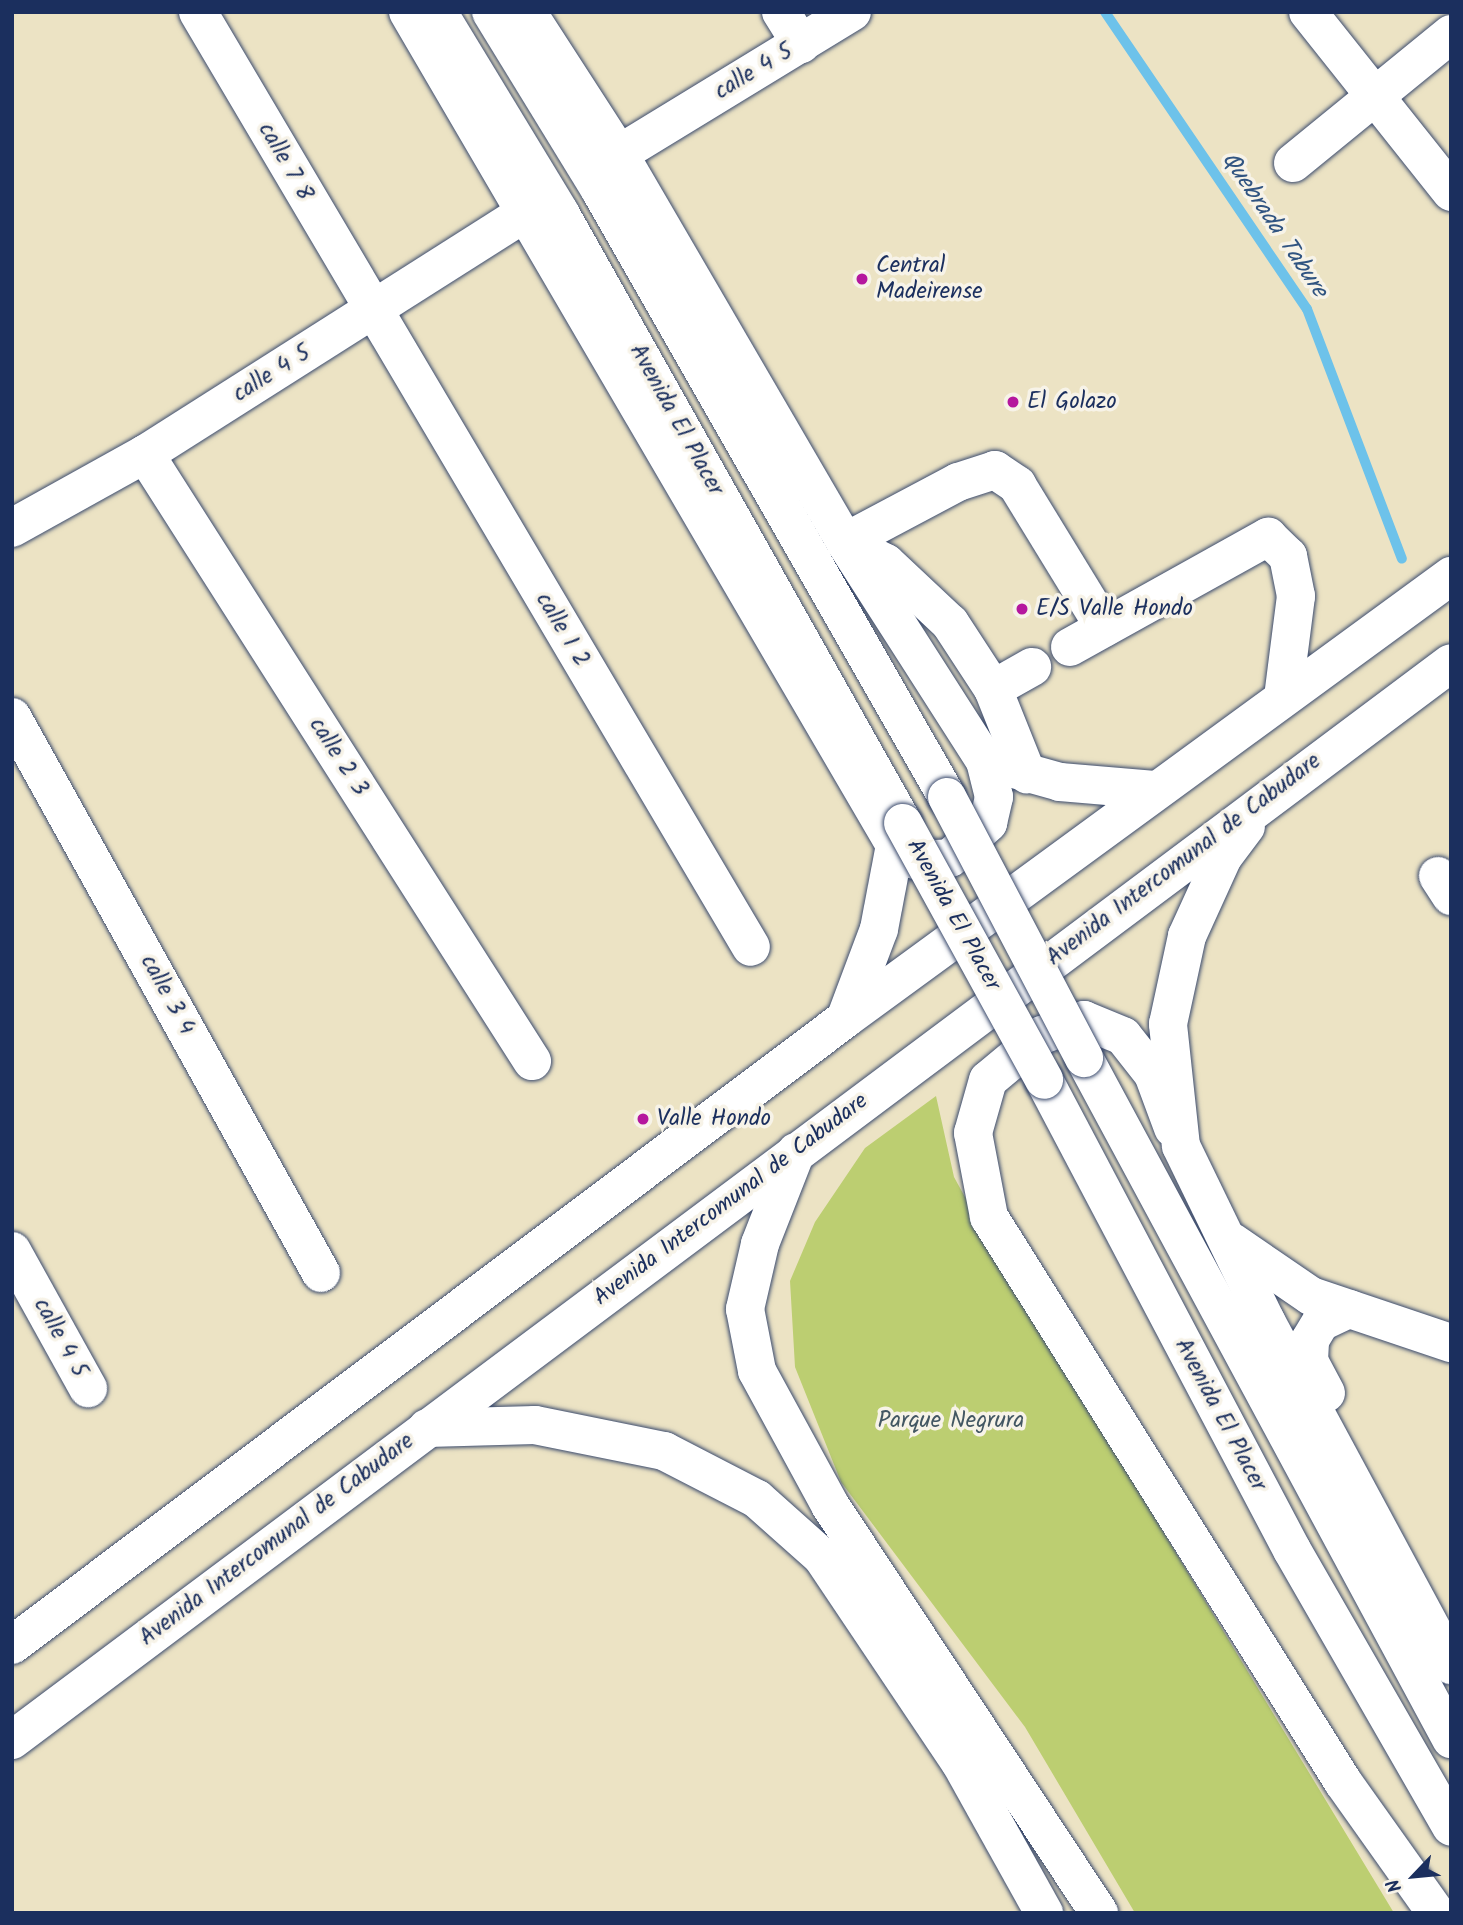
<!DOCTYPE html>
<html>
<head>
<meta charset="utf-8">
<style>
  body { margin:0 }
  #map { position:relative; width:1463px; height:1925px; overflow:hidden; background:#ece3c4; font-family:Kalam,sans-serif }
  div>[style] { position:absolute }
  .green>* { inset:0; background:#bcce71 }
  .stream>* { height:10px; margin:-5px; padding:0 5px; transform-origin:5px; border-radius:5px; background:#6dc2ea }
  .roads { filter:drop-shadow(0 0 2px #3a4a6d) drop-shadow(0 0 2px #3a4a6d) }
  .minor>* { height:38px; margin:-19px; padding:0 19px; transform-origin:19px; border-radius:19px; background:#fff }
  .major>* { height:38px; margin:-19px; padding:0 19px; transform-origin:19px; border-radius:19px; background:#fff }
  .highway>* { height:38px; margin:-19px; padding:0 19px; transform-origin:19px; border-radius:19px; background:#fff }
  .bridges { filter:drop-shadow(0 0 2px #3a4a6d) drop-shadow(0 0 2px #3a4a6d) }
  .major-bridge>* { height:38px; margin:-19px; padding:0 19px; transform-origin:19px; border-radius:19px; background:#fff }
  .dots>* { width:19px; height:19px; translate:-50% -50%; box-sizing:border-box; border:4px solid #f7f3e8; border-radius:50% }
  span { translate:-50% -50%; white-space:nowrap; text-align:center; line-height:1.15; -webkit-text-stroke:7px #f7f3e8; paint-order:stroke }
  .street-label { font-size:23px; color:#1b2f5e }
  .poi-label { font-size:23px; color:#1b2f5e }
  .left { translate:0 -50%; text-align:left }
  .park-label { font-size:23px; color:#435763 }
  .water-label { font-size:24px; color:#305481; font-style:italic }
  .frame { position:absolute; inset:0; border:14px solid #1b2f5e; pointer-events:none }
  .north { position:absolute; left:1379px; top:1841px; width:70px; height:70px; -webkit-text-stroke:5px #f7f3e8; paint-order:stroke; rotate:244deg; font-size:19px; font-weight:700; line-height:28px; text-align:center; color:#1b2f5e }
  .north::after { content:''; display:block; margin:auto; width:24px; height:32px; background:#1b2f5e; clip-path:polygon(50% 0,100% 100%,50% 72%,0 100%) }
</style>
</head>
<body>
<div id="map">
  <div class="green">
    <i style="clip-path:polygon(936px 1096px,954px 1177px,1006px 1272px,1394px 1913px,1135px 1913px,1025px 1727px,841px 1482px,795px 1367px,790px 1281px,815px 1222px,865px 1148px)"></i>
  </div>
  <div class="stream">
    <i style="left:1105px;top:12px;width:359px;rotate:55.8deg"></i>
    <i style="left:1307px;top:309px;width:267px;rotate:69.2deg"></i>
  </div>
  <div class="roads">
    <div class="minor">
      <i style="left:198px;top:12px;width:1086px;rotate:59.4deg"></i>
      <i style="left:408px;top:12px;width:965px;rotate:59.69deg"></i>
      <i style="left:895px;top:845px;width:26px;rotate:36deg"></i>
      <i style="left:916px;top:860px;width:34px;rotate:-3deg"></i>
      <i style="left:950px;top:858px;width:52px;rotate:-42.6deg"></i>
      <i style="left:988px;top:823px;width:27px;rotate:-77deg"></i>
      <i style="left:994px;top:797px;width:37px;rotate:-104deg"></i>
      <i style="left:985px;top:761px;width:260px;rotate:-122.6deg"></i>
      <i style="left:845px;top:542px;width:449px;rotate:-120.2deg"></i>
      <i style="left:619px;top:154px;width:169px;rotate:-122.9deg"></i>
      <i style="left:781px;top:12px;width:38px;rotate:58deg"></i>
      <i style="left:1308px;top:12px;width:230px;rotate:51.5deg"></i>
      <i style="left:619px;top:154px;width:273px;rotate:-31.4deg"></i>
      <i style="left:1293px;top:163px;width:204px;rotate:-39.2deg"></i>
      <i style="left:145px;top:454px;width:720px;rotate:57.48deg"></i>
      <i style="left:12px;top:528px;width:152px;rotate:-29.1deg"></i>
      <i style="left:145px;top:454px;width:452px;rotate:-32.4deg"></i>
      <i style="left:845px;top:542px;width:128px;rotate:-28deg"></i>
      <i style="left:958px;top:482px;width:39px;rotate:-18deg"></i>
      <i style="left:995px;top:470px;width:27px;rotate:34deg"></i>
      <i style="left:1017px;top:485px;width:167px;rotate:58.5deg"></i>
      <i style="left:850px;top:545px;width:40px;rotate:26.6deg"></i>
      <i style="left:886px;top:563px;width:88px;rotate:43.2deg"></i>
      <i style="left:950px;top:623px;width:79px;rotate:56.9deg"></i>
      <i style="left:993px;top:689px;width:92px;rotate:68.2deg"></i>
      <i style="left:1070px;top:647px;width:227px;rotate:-29.1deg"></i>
      <i style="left:1268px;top:537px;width:28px;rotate:44deg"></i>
      <i style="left:1288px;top:556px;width:41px;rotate:78.7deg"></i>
      <i style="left:1296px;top:596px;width:102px;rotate:97.3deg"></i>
      <i style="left:993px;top:689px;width:45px;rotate:-29.4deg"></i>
      <i style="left:12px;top:717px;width:636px;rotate:60.94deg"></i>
      <i style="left:1438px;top:876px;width:24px;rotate:57deg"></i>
      <i style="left:1181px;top:1146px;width:195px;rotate:64.1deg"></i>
      <i style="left:1266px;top:1321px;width:391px;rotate:61.7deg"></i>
      <i style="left:1232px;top:1242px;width:96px;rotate:34.4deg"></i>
      <i style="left:1311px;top:1296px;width:148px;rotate:18.6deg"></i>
      <i style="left:12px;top:1251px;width:157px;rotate:61deg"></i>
      <i style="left:1326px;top:1393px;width:36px;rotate:-118deg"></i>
      <i style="left:1309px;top:1361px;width:21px;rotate:-87deg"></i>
      <i style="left:1310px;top:1340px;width:21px;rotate:-59deg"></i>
      <i style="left:1321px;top:1322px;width:31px;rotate:-25deg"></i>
    </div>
    <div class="major">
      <i style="left:438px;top:12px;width:235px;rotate:58.7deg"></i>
      <i style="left:560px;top:213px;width:700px;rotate:60.65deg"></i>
      <i style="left:491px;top:12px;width:209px;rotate:58.5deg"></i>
      <i style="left:600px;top:190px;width:699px;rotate:60.24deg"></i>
      <i style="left:1084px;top:1058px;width:774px;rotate:61.68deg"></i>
      <i style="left:1044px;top:1080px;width:531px;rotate:62.18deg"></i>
      <i style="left:1292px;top:1550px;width:319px;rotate:60.1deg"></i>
      <i style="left:1173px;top:1128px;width:58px;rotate:-110.3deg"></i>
      <i style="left:1153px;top:1074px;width:48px;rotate:-128.3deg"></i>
      <i style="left:1123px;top:1036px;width:42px;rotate:-157.7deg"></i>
      <i style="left:1084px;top:1020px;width:45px;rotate:160.3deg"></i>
      <i style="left:1042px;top:1035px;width:70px;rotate:140.2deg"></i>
      <i style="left:988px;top:1080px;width:55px;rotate:105.8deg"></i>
      <i style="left:973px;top:1133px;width:86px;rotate:79.2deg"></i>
      <i style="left:989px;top:1217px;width:667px;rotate:57.93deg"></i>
      <i style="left:1343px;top:1782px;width:161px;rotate:54.6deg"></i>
    </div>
    <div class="highway">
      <i style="left:985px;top:761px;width:78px;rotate:15.6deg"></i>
      <i style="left:1060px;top:782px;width:95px;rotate:4.8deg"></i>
      <i style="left:846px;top:1017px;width:94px;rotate:-69.4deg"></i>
      <i style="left:879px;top:929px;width:86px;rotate:-79.2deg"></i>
      <i style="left:1181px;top:1146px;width:123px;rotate:-96.1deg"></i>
      <i style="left:1168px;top:1024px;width:90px;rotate:-77.8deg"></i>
      <i style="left:1187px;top:936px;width:87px;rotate:-65.5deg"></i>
      <i style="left:1223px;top:857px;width:38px;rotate:-53deg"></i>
      <i style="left:796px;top:1152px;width:99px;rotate:111.4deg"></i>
      <i style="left:760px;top:1244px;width:67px;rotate:103deg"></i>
      <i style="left:745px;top:1309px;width:63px;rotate:79deg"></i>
      <i style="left:757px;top:1371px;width:153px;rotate:61.4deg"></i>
      <i style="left:830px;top:1505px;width:489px;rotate:56.6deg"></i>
      <i style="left:427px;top:1428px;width:108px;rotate:-1.6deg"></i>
      <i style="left:535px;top:1425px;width:132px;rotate:11.4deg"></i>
      <i style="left:664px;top:1451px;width:105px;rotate:27.3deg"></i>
      <i style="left:757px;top:1499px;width:87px;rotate:41.7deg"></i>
      <i style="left:822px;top:1557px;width:247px;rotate:56.1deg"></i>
      <i style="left:960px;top:1762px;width:173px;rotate:60.9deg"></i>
      <i style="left:12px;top:1645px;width:1042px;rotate:-36.92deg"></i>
      <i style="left:845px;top:1019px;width:751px;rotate:-36.17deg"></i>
      <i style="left:12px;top:1740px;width:1797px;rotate:-36.81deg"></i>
    </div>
  </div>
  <div class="bridges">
    <div class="major-bridge">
      <i style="left:947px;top:797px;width:295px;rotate:62.3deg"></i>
      <i style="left:903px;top:823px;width:293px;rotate:61.2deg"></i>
    </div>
  </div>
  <div class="dots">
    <i style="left:862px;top:279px;background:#b5179e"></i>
    <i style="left:1013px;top:402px;background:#b5179e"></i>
    <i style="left:1022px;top:609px;background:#b5179e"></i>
    <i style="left:643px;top:1119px;background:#b5179e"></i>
  </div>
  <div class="street-label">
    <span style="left:754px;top:72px;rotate:-31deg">calle 4 5</span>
    <span style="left:285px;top:162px;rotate:60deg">calle 7 8</span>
    <span style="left:272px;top:374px;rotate:-32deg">calle 4 5</span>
    <span style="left:676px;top:420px;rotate:61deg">Avenida El Placer</span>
    <span style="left:562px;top:630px;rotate:59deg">calle 1 2</span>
    <span style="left:338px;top:757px;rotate:57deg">calle 2 3</span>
    <span style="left:1184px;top:860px;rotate:-37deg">Avenida Intercomunal de Cabudare</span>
    <span style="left:953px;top:915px;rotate:61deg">Avenida El Placer</span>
    <span style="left:167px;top:995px;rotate:61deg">calle 3 4</span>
    <span style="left:731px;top:1200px;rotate:-37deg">Avenida Intercomunal de Cabudare</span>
    <span style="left:60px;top:1338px;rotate:61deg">calle 4 5</span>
    <span style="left:1220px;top:1415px;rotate:62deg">Avenida El Placer</span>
    <span style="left:277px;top:1540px;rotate:-37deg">Avenida Intercomunal de Cabudare</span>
  </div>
  <div class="poi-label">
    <span class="left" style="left:876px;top:279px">Central<br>Madeirense</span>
    <span class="left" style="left:1027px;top:402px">El Golazo</span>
    <span class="left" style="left:1036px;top:609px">E/S Valle Hondo</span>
    <span class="left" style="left:657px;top:1119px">Valle Hondo</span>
  </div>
  <div class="park-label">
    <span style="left:951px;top:1421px">Parque Negrura</span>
  </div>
  <div class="water-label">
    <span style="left:1274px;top:225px;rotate:56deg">Quebrada Tabure</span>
  </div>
  <div class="frame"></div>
  <div class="north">N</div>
</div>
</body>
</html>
